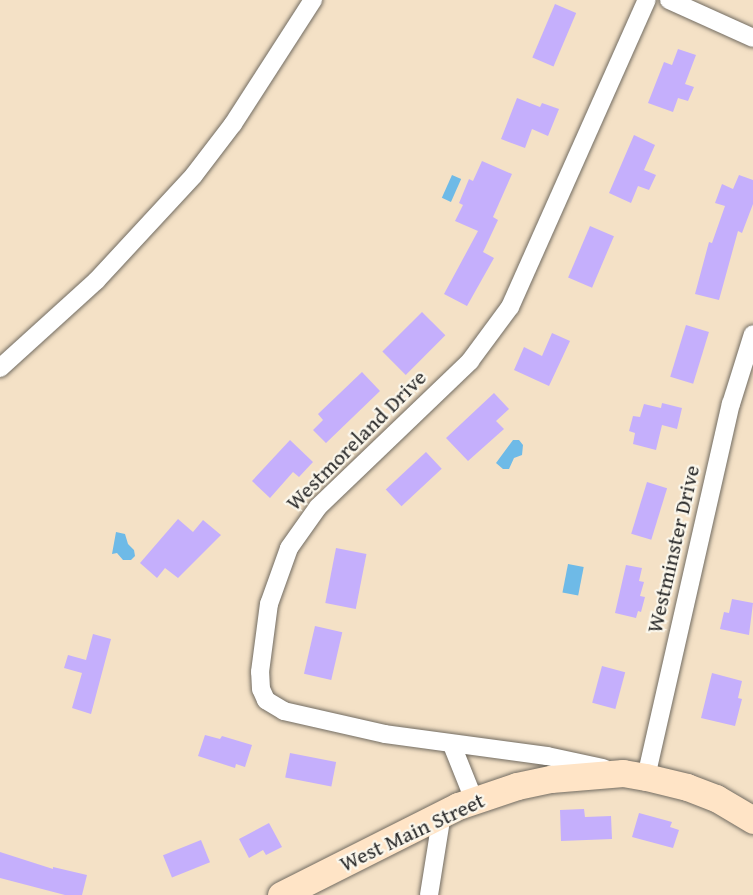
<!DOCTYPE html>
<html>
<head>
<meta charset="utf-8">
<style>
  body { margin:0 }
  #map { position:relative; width:753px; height:895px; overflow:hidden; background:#f4e1c6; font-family:"Gentium Book Plus",serif }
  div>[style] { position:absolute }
  .water>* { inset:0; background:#6ebae7; transform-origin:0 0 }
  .building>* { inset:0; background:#c5affc; transform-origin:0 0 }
  .roads { filter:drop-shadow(0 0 2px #716b61) drop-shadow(0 0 2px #716b61) }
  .street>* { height:18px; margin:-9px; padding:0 9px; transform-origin:9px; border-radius:9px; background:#fff }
  .secondary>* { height:27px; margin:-13.5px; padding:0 13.5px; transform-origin:13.5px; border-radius:13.5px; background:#ffe4c6 }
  span { translate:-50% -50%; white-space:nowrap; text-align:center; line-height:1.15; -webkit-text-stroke:4.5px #fbf7ec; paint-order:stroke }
  .street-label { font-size:22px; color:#2b2b2b }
</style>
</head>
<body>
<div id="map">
  <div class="water">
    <i style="left:452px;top:175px;width:10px;height:25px;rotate:24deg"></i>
    <i style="clip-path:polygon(513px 440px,519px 440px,523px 445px,522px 455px,514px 458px,509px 469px,503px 469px,496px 463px)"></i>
    <i style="clip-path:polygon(116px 532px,125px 534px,128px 544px,134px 550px,135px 556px,131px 560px,123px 560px,117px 553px,112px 554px)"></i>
    <i style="left:568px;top:564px;width:16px;height:29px;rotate:11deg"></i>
  </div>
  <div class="building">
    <i style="left:555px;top:4px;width:23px;height:58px;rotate:23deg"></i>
    <i style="clip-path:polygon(678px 49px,696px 55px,685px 84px,694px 87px,688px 101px,678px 98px,673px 112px,648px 103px,664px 62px,672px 65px)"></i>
    <i style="clip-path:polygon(517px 98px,540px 107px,542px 103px,559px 109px,548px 136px,532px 129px,525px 148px,501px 139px)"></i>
    <i style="clip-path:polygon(634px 135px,655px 145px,644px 170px,656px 175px,649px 190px,638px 186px,631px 203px,609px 193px)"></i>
    <i style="clip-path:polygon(482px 161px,512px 174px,493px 217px,498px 220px,483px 252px,494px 258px,467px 306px,444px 294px,478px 231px,455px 221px,463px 205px,459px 203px,469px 179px,473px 181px)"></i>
    <i style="clip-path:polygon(739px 175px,753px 180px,753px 204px,742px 233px,738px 231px,719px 300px,695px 294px,709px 242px,712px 243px,725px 206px,715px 203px,722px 184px,733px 189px)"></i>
    <i style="left:590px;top:226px;width:26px;height:56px;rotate:23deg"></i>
    <i style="left:422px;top:312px;width:33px;height:56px;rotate:45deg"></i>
    <i style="left:686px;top:325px;width:24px;height:54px;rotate:17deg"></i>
    <i style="clip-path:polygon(552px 333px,570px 341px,549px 386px,514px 370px,524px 347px,542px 356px)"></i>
    <i style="clip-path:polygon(362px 372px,380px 391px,326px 443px,313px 430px,323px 420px,318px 414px)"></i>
    <i style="clip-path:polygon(494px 393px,509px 409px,496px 421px,504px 429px,468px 461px,446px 438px)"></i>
    <i style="clip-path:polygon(662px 403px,682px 408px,677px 429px,662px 425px,656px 450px,633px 444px,635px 433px,629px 431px,633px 416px,640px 417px,644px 404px,661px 408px)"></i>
    <i style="clip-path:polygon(290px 440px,313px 462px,299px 477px,293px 472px,270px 498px,252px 481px)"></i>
    <i style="left:426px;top:452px;width:23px;height:55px;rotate:47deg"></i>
    <i style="left:647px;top:482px;width:21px;height:54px;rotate:17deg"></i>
    <i style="clip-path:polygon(178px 519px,193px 532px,203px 520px,221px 535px,178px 578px,165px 568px,157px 578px,140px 563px)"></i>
    <i style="left:336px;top:548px;width:31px;height:56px;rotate:11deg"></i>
    <i style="clip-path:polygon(626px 565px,642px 568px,639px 581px,644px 582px,640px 596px,645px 597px,641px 612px,638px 611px,636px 618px,615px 613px)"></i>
    <i style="clip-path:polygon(732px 599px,753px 603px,749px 635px,720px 629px,724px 612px,729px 613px)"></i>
    <i style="left:315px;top:626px;width:28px;height:49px;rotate:13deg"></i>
    <i style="clip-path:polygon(93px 634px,111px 639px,91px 714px,72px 708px,82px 673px,64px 668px,68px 655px,86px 660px)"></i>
    <i style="left:602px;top:666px;width:24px;height:38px;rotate:15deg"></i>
    <i style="clip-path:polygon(712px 673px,742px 681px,738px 698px,742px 699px,735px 726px,701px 718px)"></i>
    <i style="clip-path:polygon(205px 735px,220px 739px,222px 736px,252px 745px,245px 767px,236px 764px,235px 768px,198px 756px)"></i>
    <i style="left:290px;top:753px;width:47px;height:25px;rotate:11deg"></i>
    <i style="clip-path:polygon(584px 809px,585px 817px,611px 816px,612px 839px,561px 841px,560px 810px)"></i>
    <i style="clip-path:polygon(639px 813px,672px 822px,670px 827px,679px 830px,673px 848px,632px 837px)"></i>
    <i style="clip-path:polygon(269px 823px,282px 847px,266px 855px,263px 850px,249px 858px,239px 839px)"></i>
    <i style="left:201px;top:840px;width:24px;height:41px;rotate:68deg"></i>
    <i style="clip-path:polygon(0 852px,53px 869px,53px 867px,87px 875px,82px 895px,65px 895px,0 878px)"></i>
  </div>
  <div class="roads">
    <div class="street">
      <i style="left:669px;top:0;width:92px;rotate:24.3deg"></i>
      <i style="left:0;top:368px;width:130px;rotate:-42.2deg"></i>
      <i style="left:96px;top:281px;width:144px;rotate:-47.2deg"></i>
      <i style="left:194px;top:175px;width:64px;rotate:-52.6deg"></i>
      <i style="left:233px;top:124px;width:148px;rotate:-57.2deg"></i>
      <i style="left:452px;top:745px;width:59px;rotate:68.2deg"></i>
      <i style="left:603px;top:768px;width:57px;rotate:-167.9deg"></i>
      <i style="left:547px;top:756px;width:163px;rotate:-172.3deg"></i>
      <i style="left:385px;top:734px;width:104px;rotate:-167.2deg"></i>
      <i style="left:284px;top:711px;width:21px;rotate:-149deg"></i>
      <i style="left:266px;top:700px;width:12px;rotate:-114deg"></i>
      <i style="left:261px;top:689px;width:17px;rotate:-93deg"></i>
      <i style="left:260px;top:672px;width:69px;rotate:-82.5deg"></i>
      <i style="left:269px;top:604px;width:59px;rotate:-70.3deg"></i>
      <i style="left:289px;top:548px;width:50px;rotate:-54.7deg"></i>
      <i style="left:318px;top:507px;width:211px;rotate:-43.8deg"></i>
      <i style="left:470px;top:361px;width:67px;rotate:-53.5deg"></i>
      <i style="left:510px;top:307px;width:336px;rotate:-66deg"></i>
      <i style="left:646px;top:777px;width:383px;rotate:-77.2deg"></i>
      <i style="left:731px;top:404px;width:73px;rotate:-72.6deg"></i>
      <i style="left:429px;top:895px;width:82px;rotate:-80.9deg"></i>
    </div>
    <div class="secondary">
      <i style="left:281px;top:895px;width:198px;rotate:-26.7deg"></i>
      <i style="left:458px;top:806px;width:62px;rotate:-18.7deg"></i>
      <i style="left:517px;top:786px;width:35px;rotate:-12deg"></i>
      <i style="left:551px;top:779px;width:72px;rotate:-4.8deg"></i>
      <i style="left:623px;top:773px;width:23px;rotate:10deg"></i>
      <i style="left:646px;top:777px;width:42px;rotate:13.7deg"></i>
      <i style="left:687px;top:787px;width:31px;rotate:21deg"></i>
      <i style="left:716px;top:798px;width:43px;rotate:30.7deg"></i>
    </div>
  </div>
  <div class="street-label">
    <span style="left:356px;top:440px;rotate:-45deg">Westmoreland Drive</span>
    <span style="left:673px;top:549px;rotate:-77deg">Westminster Drive</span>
    <span style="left:412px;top:832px;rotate:-25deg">West Main Street</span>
  </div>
</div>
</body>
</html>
